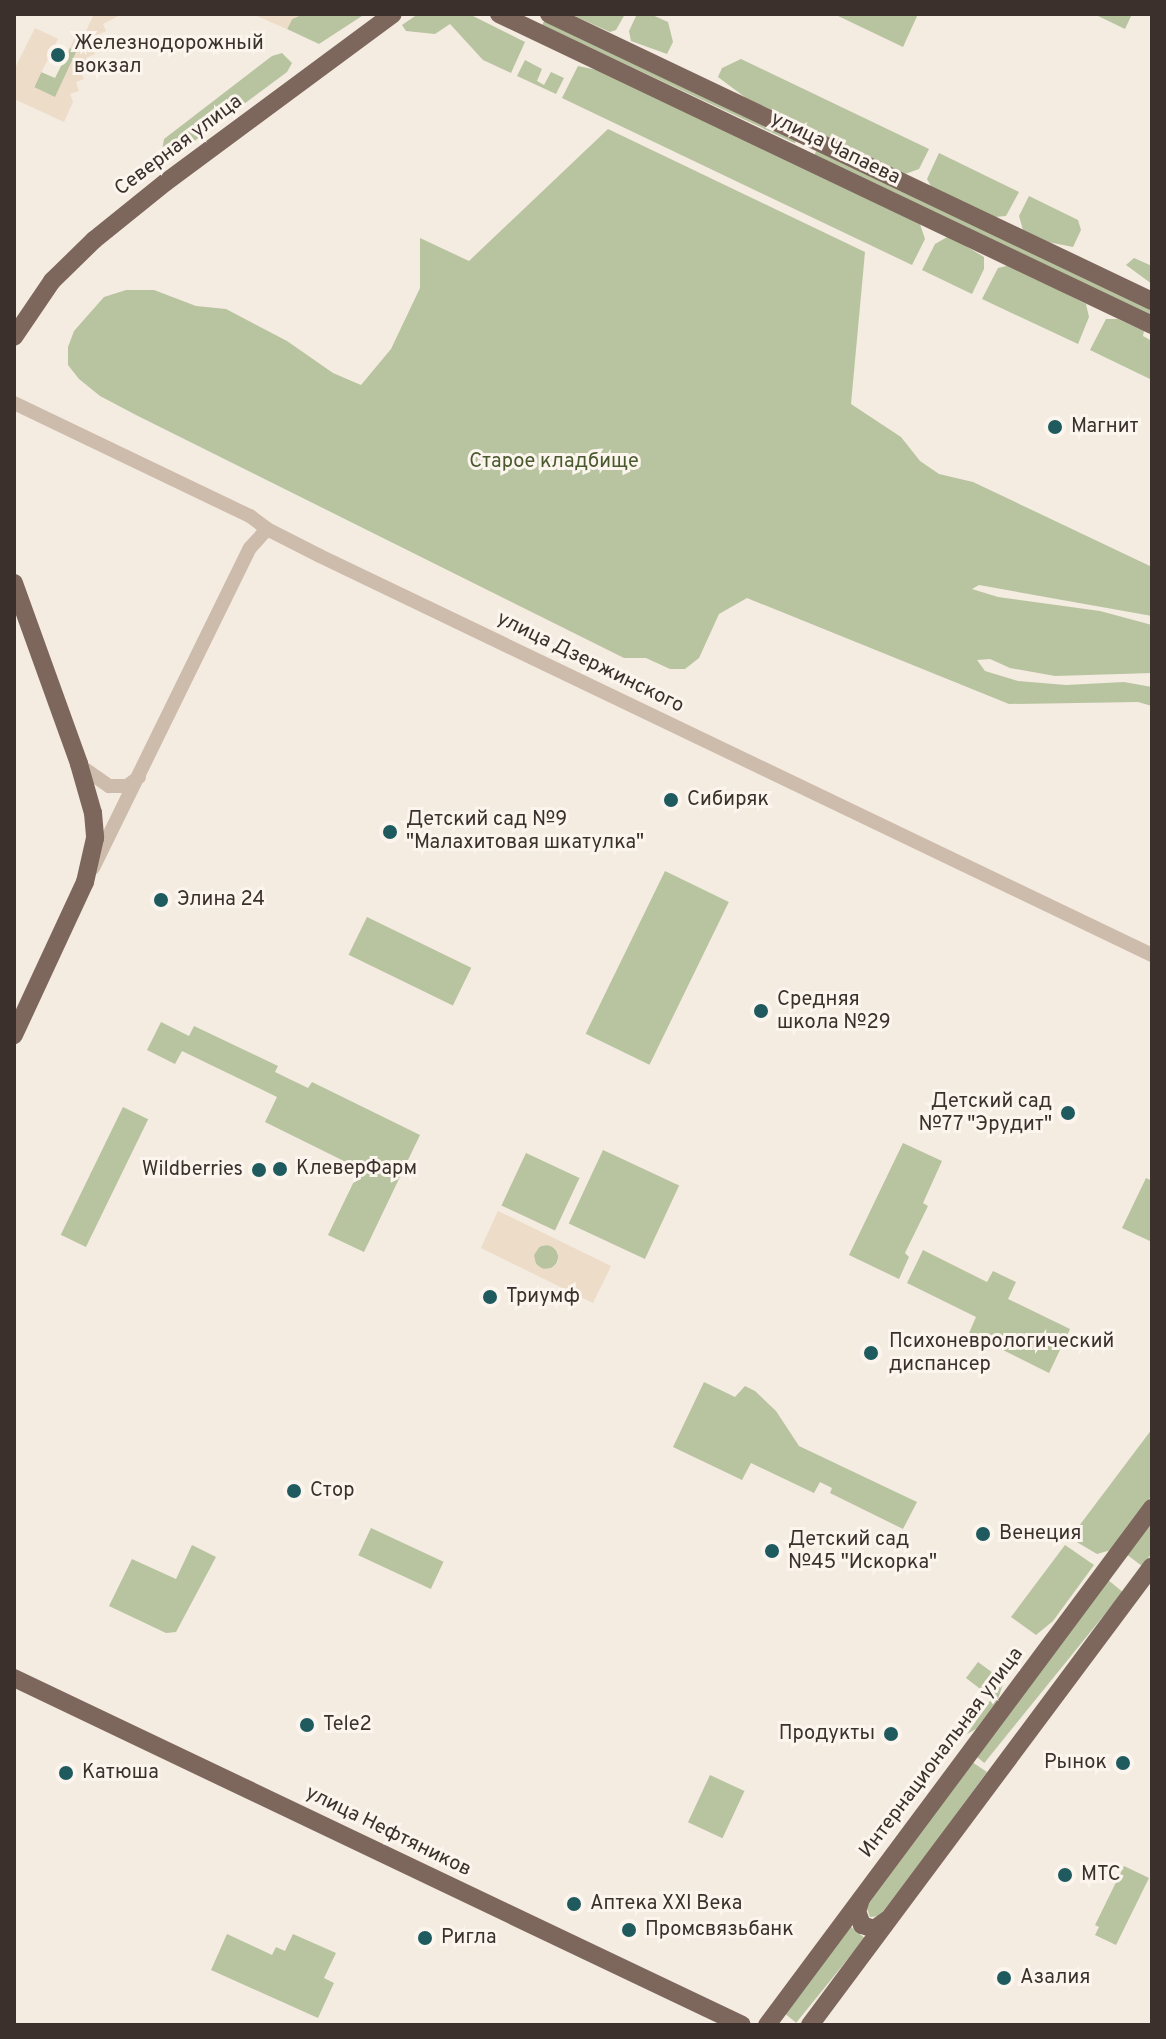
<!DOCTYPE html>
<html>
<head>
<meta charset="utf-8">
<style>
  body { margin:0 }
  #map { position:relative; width:1166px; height:2039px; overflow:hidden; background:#f4ebe1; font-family:Overpass,sans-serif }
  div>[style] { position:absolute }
  .green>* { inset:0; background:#b8c4a0; transform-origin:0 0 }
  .round { border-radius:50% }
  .plaza>* { inset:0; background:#ecdcc8 }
  .minor>* { height:14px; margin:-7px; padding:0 7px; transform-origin:7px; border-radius:7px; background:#cdbbac }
  .major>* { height:18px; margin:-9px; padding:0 9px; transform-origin:9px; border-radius:9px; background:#7d675c }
  .dots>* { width:22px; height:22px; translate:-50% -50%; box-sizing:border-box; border:4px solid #fbf5ee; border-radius:50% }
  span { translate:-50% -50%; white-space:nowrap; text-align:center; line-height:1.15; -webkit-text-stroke:6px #fbf5ee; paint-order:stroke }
  .poi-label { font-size:20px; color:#3b302b }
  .left { translate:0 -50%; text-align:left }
  .right { translate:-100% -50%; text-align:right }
  .street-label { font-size:20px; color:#3b302b }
  .park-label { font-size:20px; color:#4a5a2e }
  .frame { position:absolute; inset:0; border:16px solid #3b302b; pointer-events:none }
</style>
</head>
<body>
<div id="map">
  <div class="green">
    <i style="clip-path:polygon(303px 14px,365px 14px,319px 44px,287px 29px,292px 19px)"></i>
    <i style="clip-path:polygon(418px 14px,469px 14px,525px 42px,511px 73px,483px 60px,450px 24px,435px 34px,406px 31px,402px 25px)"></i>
    <i style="clip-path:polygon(570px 14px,625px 14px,616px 30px,610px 32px)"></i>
    <i style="clip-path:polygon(637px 14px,650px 14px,668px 22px,673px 42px,667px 54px,631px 41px,629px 31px)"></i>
    <i style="clip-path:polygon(834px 14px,918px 14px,903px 47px)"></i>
    <i style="clip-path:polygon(1094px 14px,1132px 14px,1125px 29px)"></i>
    <i style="left:545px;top:19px;width:279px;height:7px;rotate:25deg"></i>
    <i style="clip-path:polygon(70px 48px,77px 51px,55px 98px,34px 88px,41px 72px,55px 78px)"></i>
    <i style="clip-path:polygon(282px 53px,292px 63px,287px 72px,177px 154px,168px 156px,162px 151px,164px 139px,272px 56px)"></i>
    <i style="clip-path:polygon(741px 59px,929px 149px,919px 169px,905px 174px,746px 98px,718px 77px,722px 68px)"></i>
    <i style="clip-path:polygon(525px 60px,542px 69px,537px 81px,544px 85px,551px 72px,564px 78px,556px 94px,517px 76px)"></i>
    <i style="clip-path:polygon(578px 66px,602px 71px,920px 224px,925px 239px,912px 265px,562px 98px)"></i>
    <i style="clip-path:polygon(608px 129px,865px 252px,851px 404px,901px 437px,920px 461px,939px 474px,973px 482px,1152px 567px,1152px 616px,979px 585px,972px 589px,998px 597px,1100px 611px,1152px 625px,1152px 673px,1055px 676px,1010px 668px,990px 659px,977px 660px,985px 671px,1018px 681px,1066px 685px,1124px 682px,1152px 687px,1152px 706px,1138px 702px,1009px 704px,747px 598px,719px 614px,699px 658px,685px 669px,670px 669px,646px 658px,624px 658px,136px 415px,100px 396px,79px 379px,68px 365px,68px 347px,74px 331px,104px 297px,126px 290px,154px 290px,196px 306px,226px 309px,287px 341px,333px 373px,361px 385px,391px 349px,420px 288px,420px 238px,469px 261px)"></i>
    <i style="clip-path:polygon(817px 149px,1152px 309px,1152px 316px,814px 156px)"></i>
    <i style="clip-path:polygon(939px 153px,1019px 192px,1006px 216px,995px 217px,932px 188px,927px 179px)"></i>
    <i style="clip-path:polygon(1029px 196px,1078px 220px,1081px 230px,1073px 247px,1048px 242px,1023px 230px,1019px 216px)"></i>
    <i style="clip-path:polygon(949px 236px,984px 257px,984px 269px,972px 294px,922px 270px,935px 244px)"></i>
    <i style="clip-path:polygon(1134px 258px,1152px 266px,1152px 284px,1126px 265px)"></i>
    <i style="clip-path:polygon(1010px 265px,1086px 304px,1089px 317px,1078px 344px,982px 299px,998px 268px)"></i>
    <i style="clip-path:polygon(1106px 319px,1118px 319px,1144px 331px,1143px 336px,1152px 341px,1152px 380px,1090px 350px)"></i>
    <i style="left:665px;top:871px;width:71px;height:181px;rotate:26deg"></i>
    <i style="left:367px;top:917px;width:116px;height:42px;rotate:26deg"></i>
    <i style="clip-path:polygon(161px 1022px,189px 1036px,194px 1026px,278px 1066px,275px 1072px,308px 1088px,312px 1082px,420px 1135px,364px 1252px,328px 1235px,360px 1169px,265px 1122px,277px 1097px,182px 1051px,175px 1064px,147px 1050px)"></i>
    <i style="left:123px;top:1107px;width:28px;height:142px;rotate:26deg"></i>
    <i style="clip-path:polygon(903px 1143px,942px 1161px,923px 1203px,928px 1206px,905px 1253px,909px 1257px,899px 1279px,849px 1255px)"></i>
    <i style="left:603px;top:1150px;width:84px;height:81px;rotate:25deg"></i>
    <i style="left:526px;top:1153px;width:59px;height:58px;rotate:25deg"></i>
    <i style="clip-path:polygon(1146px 1178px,1152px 1181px,1152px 1242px,1122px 1228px)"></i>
    <i class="round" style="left:534px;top:1245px;width:24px;height:24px"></i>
    <i style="clip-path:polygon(923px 1250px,987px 1282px,993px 1271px,1016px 1282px,1008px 1299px,1070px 1329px,1049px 1373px,969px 1333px,976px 1317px,907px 1283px)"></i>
    <i style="clip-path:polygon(704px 1382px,735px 1397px,745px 1386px,755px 1391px,776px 1411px,799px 1446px,917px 1502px,903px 1529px,830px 1493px,832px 1488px,820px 1482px,814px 1493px,751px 1463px,742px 1480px,673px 1447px)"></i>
    <i style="clip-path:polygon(1152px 1429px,1152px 1495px,1111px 1550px,1097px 1554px,1070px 1538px)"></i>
    <i style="clip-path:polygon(1152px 1520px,1152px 1553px,1142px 1566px,1126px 1554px)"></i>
    <i style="left:371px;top:1528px;width:80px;height:30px;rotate:25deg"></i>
    <i style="clip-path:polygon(192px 1545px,216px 1557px,176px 1632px,166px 1633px,109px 1606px,132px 1559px,176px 1579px)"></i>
    <i style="clip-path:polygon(1065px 1545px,1094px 1565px,1053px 1621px,1036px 1635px,1011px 1617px)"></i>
    <i style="left:1108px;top:1580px;width:19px;height:220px;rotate:39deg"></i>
    <i style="clip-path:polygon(978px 1662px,1004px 1681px,997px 1702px,976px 1729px,967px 1734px,992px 1698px,966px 1678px)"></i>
    <i style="clip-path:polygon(972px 1762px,987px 1772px,881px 1916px,870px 1917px,866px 1906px)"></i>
    <i style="left:710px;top:1775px;width:38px;height:52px;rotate:25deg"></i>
    <i style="clip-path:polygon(1124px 1866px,1149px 1878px,1116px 1945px,1095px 1935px,1099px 1927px,1095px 1925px)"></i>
    <i style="left:850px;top:1926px;width:19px;height:109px;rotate:39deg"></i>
    <i style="clip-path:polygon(227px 1934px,272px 1955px,276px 1947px,285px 1951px,293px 1934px,336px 1953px,324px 1978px,334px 1983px,318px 2018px,211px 1970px)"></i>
  </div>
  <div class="plaza">
    <i style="clip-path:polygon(94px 14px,122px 14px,103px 24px,106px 31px,97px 35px,101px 43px,92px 46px,95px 54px,86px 58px,89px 66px,80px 70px,84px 79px,76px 82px,79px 91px,70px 94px,73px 102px,64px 122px,14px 99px,14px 70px,35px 28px,58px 39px,34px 87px,55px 97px,76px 52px,70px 48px,74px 39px,81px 42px)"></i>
    <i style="clip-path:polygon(252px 14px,303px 14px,292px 19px,287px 29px)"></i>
    <i style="clip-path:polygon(evenodd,498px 1211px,611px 1266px,593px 1303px,481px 1248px,498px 1211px,550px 1245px,558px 1252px,558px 1262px,552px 1268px,543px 1269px,536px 1264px,534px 1255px,540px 1246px,550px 1245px)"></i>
  </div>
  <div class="minor">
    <i style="left:14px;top:403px;width:262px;rotate:25.6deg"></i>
    <i style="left:250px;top:516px;width:21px;rotate:37deg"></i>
    <i style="left:267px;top:529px;width:59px;rotate:27deg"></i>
    <i style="left:320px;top:556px;width:923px;rotate:25.62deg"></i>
    <i style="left:79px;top:765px;width:37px;rotate:35deg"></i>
    <i style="left:109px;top:786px;width:18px"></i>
    <i style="left:127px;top:786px;width:15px;rotate:-37deg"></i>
    <i style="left:93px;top:868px;width:356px;rotate:-63.9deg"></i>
    <i style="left:250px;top:548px;width:25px;rotate:-48deg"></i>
  </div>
  <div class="major">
    <i style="left:499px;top:14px;width:723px;rotate:25.47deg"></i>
    <i style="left:549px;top:14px;width:668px;rotate:25.45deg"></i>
    <i style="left:14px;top:337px;width:68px;rotate:-55.8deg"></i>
    <i style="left:52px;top:281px;width:59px;rotate:-44.3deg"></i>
    <i style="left:94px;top:240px;width:92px;rotate:-38.9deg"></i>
    <i style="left:166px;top:182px;width:282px;rotate:-36.5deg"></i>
    <i style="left:14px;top:583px;width:192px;rotate:70.2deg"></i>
    <i style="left:79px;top:764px;width:51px;rotate:74.1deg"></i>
    <i style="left:93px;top:813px;width:25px;rotate:85deg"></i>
    <i style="left:95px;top:838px;width:45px;rotate:102.8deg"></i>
    <i style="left:85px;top:882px;width:169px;rotate:114.9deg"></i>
    <i style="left:14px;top:1678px;width:806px;rotate:25.48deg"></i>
    <i style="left:861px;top:1899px;width:13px;rotate:108deg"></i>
    <i style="left:857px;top:1911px;width:15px;rotate:70deg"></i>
    <i style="left:862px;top:1925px;width:13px;rotate:18deg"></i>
    <i style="left:874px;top:1929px;width:16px;rotate:-35deg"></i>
    <i style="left:767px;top:2025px;width:645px;rotate:-53.33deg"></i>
    <i style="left:810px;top:2025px;width:572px;rotate:-53.31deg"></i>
  </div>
  <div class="dots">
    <i style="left:58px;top:55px;background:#1f5a5e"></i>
    <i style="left:1055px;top:427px;background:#1f5a5e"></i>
    <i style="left:671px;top:800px;background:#1f5a5e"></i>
    <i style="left:390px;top:832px;background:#1f5a5e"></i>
    <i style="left:161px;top:900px;background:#1f5a5e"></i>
    <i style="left:761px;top:1011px;background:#1f5a5e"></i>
    <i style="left:1068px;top:1113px;background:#1f5a5e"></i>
    <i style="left:280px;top:1169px;background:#1f5a5e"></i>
    <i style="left:259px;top:1170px;background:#1f5a5e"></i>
    <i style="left:490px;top:1297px;background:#1f5a5e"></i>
    <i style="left:871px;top:1353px;background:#1f5a5e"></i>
    <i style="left:294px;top:1491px;background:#1f5a5e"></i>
    <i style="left:983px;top:1534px;background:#1f5a5e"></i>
    <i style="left:772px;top:1551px;background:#1f5a5e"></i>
    <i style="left:307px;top:1725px;background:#1f5a5e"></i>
    <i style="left:891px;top:1734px;background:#1f5a5e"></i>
    <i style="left:1123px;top:1763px;background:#1f5a5e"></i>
    <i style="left:66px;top:1773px;background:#1f5a5e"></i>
    <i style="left:1065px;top:1875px;background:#1f5a5e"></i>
    <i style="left:574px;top:1904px;background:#1f5a5e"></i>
    <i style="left:629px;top:1930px;background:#1f5a5e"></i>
    <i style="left:425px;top:1938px;background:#1f5a5e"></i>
    <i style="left:1004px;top:1978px;background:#1f5a5e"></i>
  </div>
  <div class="poi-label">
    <span class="left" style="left:74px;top:56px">Железнодорожный<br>вокзал</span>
    <span class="left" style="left:1071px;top:427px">Магнит</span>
    <span class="left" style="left:687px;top:800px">Сибиряк</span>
    <span class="left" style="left:406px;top:832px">Детский сад №9<br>"Малахитовая шкатулка"</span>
    <span class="left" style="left:177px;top:900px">Элина 24</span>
    <span class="left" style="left:777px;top:1012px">Средняя<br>школа №29</span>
    <span class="right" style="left:1052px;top:1114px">Детский сад<br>№77 "Эрудит"</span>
    <span class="left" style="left:296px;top:1169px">КлеверФарм</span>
    <span class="right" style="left:243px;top:1170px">Wildberries</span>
    <span class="left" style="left:506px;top:1297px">Триумф</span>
    <span class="left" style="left:889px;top:1354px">Психоневрологический<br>диспансер</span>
    <span class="left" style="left:310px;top:1491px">Стор</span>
    <span class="left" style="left:999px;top:1534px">Венеция</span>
    <span class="left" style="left:788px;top:1552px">Детский сад<br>№45 "Искорка"</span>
    <span class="left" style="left:323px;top:1725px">Tele2</span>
    <span class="right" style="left:875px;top:1734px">Продукты</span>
    <span class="right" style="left:1107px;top:1763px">Рынок</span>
    <span class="left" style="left:82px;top:1773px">Катюша</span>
    <span class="left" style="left:1081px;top:1875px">МТС</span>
    <span class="left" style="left:590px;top:1904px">Аптека XXI Века</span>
    <span class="left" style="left:645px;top:1930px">Промсвязьбанк</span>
    <span class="left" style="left:441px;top:1938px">Ригла</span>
    <span class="left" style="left:1020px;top:1978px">Азалия</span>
  </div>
  <div class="street-label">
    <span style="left:179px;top:146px;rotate:-37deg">Северная улица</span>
    <span style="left:835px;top:149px;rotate:26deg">улица Чапаева</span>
    <span style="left:590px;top:663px;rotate:26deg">улица Дзержинского</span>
    <span style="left:942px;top:1753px;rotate:-53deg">Интернациональная улица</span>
    <span style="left:388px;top:1832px;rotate:26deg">улица Нефтяников</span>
  </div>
  <div class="park-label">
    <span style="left:554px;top:462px">Старое кладбище</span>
  </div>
  <div class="frame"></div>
</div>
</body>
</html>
